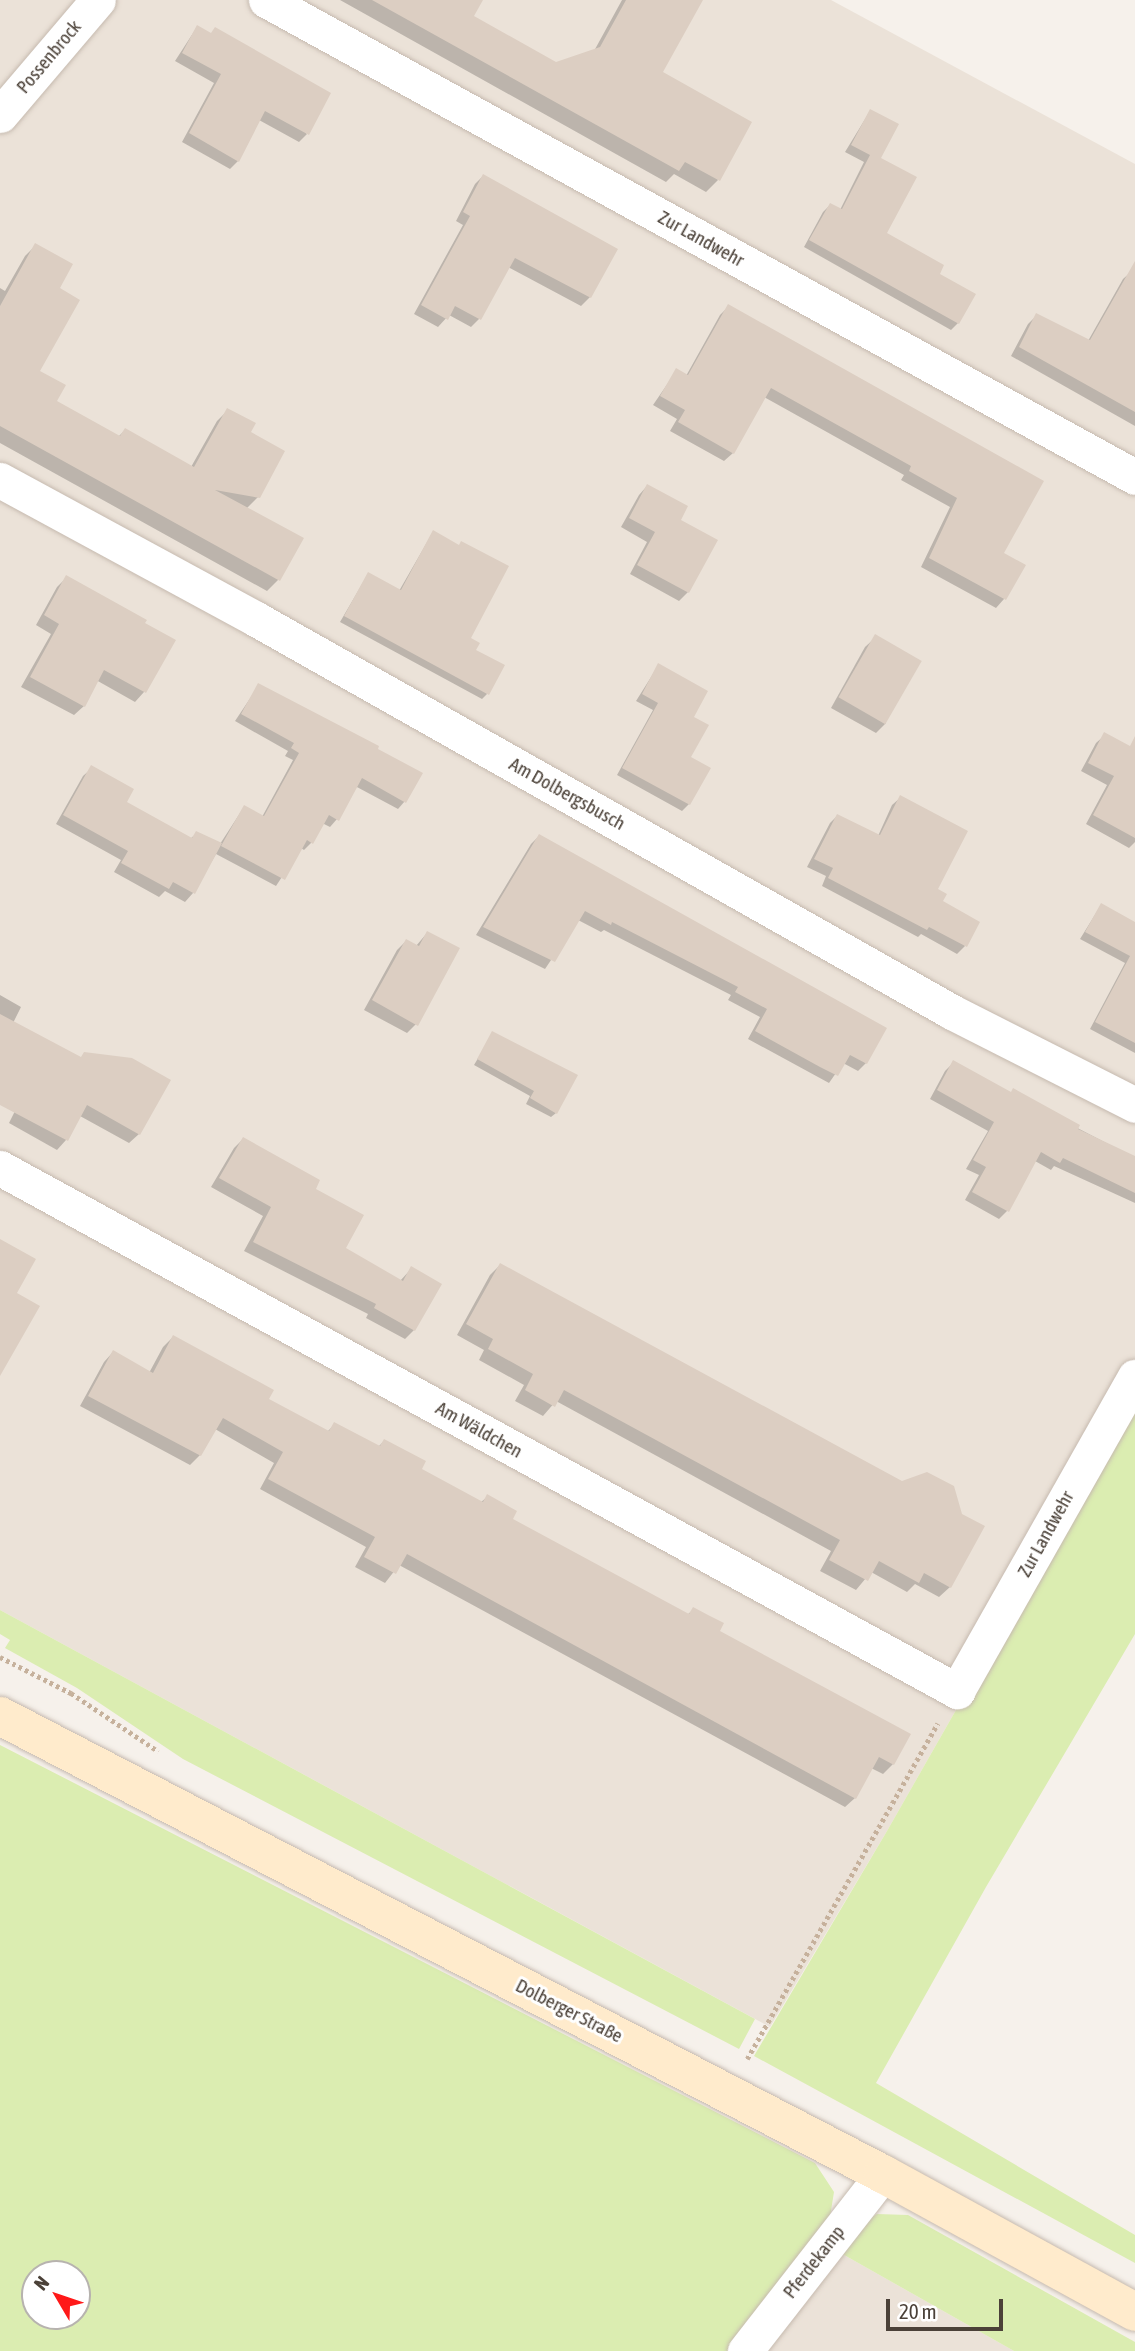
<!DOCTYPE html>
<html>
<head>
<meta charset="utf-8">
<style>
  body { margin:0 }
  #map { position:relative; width:1135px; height:2351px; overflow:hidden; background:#f6f1eb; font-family:"Asap Condensed",sans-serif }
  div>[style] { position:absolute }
  .residential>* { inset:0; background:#ebe2d8 }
  .green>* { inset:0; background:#dbedb1 }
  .shadow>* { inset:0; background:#0003 }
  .building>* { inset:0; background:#dccec2; transform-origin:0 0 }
  .path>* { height:4.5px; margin-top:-2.25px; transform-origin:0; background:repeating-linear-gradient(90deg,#c6b19c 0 3.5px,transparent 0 7px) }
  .roads { filter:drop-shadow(0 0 2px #c6baaf) drop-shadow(0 0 2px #c6baaf) }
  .minor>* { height:35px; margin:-17.5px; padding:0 17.5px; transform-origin:17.5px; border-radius:17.5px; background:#fff }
  .secondary>* { height:38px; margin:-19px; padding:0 19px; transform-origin:19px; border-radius:19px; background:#ffebcc }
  span { translate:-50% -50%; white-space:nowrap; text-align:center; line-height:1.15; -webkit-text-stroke:6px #fff; paint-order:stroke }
  .street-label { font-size:19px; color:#4b4138 }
  .north { position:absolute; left:21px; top:2260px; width:70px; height:70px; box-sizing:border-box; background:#fff; border:2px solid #b7b3af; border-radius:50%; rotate:309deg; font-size:19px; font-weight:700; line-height:28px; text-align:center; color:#4b4138 }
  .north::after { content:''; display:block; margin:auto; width:24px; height:32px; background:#ff1919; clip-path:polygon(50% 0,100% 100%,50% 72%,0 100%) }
  .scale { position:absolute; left:886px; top:2299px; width:117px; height:32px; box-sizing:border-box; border:4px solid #4b4138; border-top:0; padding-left:9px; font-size:21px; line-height:24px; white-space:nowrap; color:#4b4138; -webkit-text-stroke:5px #fff; paint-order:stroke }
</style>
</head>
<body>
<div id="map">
  <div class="residential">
    <i style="clip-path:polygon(0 0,831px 0,1135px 164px,1135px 1396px,887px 1831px,770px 2027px,0 1610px)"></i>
    <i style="clip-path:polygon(837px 2251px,1014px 2351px,759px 2351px)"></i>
  </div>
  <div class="green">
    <i style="clip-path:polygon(1135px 1396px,1135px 1634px,986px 1887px,876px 2083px,1135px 2235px,1135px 2263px,754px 2056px,887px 1831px)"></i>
    <i style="clip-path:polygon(0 1610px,755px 2019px,739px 2049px,183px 1759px,77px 1688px,5px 1648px,10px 1640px,0 1634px)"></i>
    <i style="clip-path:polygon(evenodd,0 1745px,815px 2163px,834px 2192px,829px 2223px,732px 2351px,0 2351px,0 1745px,35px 2274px,77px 2274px,77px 2316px,35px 2316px,35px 2274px)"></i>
    <i style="clip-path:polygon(877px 2214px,908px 2215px,1135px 2342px,1135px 2351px,1014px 2351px,837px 2251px,855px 2228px)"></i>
  </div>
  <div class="shadow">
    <i style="clip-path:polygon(340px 0,466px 0,471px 16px,556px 64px,594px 51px,622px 0,701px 0,660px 73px,718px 180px,706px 192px,674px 174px,666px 182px)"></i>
    <i style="clip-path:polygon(197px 27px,307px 134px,299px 142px,259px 120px,238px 161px,230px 169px,182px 142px,214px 83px,175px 61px)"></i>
    <i style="clip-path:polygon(870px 111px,884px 234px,937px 274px,958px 323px,951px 330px,804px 247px,823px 212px,830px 205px,840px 210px,864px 162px,845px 152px)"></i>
    <i style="clip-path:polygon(483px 176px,615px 250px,590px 297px,581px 306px,508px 267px,479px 319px,471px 327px,449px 315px,438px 327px,414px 314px,463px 225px,456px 221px,475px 184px)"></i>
    <i style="clip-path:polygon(36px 245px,57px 289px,38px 372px,55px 401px,118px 437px,125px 430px,191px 467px,217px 421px,228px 410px,249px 433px,258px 497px,246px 509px,301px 538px,278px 580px,267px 591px,0 443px,0 288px,5px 291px,25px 256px)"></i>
    <i style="clip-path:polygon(1132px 271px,1135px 273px,1135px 426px,1011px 356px,1028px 324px,1037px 315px,1088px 341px,1123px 279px)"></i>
    <i style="clip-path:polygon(728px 307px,1042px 482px,1002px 554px,1024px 565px,1004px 599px,996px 608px,921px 567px,950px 507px,901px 480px,904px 475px,764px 397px,733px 453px,724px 461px,670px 431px,677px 419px,653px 405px,677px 370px,686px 376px,720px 315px)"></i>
    <i style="clip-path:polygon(647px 486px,678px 520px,688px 592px,679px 601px,630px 574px,647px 542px,621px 527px,639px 495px)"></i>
    <i style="clip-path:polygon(433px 532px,487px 694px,482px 699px,340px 622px,368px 574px,399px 591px)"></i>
    <i style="clip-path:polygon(66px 578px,174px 641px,144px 692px,135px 702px,96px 680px,84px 706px,74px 715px,21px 687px,51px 634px,36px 625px,57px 587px)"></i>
    <i style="clip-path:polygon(876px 637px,886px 723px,876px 733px,831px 708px,865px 647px)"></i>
    <i style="clip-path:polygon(658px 666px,692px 717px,689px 804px,682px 811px,617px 775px,653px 710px,636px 701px)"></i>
    <i style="clip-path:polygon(259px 685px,405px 801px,398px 809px,355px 786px,337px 819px,330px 827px,322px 823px,312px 842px,304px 850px,301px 848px,276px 886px,216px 854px,193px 893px,185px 902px,165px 891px,159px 897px,114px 872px,121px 860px,56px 824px,83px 776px,92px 768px,125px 803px,190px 839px,197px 833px,220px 844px,244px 807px,262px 817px,293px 760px,285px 756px,288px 751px,235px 721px)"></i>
    <i style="clip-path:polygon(1105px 735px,1135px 751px,1135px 842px,1129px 848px,1086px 824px,1107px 785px,1081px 771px,1096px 743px)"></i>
    <i style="clip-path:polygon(900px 798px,940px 901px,965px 946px,957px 954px,921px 934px,918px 937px,822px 886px,826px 876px,807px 867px,830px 823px,837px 816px,878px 836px,892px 805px)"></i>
    <i style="clip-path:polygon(539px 836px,866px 1063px,858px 1071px,843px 1063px,829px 1083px,748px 1039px,760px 1017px,728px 1000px,731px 995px,604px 930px,601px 932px,578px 920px,545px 969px,476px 935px,531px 844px)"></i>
    <i style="clip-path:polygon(1101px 905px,1135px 923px,1135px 1053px,1090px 1029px,1125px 963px,1080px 939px)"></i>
    <i style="clip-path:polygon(427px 933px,416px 1024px,407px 1033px,364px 1010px,397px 950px,406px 941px,416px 946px)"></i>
    <i style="clip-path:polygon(0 995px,21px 1007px,13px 1023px,139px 1134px,129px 1143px,80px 1116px,66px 1140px,57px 1150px,9px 1123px,27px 1087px,0 1073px)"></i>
    <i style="clip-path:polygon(493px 1033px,556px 1113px,551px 1117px,526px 1104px,530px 1096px,474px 1065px)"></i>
    <i style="clip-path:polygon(953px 1063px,1135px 1158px,1135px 1203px,1054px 1166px,1051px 1170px,1035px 1161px,1007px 1211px,999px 1219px,965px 1200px,979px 1175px,966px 1169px,988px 1131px,930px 1099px,945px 1071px)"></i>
    <i style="clip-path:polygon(243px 1139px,313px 1189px,343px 1249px,400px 1281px,411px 1269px,414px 1330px,405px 1339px,366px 1318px,368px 1314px,244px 1251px,263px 1216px,211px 1187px,234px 1148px)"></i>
    <i style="clip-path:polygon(500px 1265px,950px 1587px,939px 1597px,915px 1584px,907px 1592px,871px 1572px,856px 1590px,820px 1571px,831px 1551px,556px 1401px,543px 1416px,515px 1401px,524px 1385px,479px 1360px,484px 1350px,457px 1335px,490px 1275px)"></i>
    <i style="clip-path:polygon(173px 1337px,267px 1399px,327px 1432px,335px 1424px,378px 1447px,384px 1441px,419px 1469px,480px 1503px,487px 1497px,511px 1519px,687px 1615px,694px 1609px,717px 1632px,909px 1734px,893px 1764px,883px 1774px,871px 1768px,855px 1798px,845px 1807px,399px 1565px,385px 1583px,355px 1567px,366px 1547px,260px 1489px,274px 1463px,215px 1429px,200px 1455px,190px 1465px,80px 1406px,104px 1362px,113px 1352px,149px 1373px,163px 1347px)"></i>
  </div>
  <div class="building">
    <i style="clip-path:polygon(372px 0,483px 0,474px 16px,556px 62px,600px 47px,626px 0,703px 0,663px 72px,752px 122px,720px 181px,685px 162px,679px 171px)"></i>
    <i style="clip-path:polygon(197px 25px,211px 33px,215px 27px,331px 93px,309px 135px,265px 111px,239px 162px,189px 133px,221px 74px,182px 53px)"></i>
    <i style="clip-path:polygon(870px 109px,899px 124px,881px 158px,917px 177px,887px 233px,944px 265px,940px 274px,976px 294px,959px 324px,809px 240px,830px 203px,842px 209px,870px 155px,851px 145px)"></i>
    <i style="clip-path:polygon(483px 174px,618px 249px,591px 298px,515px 258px,481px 320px,455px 306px,448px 320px,421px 305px,470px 216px,463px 212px)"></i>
    <i style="clip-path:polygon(35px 243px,73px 264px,60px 288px,80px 300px,40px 371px,66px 385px,57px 401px,120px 436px,125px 428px,194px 467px,227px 408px,256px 423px,251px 432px,285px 451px,260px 498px,215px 490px,304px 538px,280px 581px,0 426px,0 306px)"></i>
    <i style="clip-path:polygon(1135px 261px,1135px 412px,1019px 347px,1036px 313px,1090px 340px)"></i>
    <i style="clip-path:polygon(728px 304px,1044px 481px,1004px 553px,1026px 565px,1006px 600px,929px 558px,957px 498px,909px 471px,911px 466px,771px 388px,734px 454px,678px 422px,685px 410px,660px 396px,676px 368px,688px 375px)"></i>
    <i style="clip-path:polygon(647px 484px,688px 506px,681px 520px,718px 540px,689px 593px,637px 565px,655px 532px,629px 518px)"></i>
    <i style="clip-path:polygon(433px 530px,459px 545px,461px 541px,509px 566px,471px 638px,480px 643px,476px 650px,505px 665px,489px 695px,344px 616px,368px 572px,401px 590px)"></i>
    <i style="clip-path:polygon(66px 575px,147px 620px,145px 623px,176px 640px,146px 693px,104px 670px,85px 707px,30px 677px,59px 624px,44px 615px)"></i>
    <i style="left:875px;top:634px;width:54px;height:73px;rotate:30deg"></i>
    <i style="clip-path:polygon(658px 663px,708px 691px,694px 717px,709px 725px,691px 757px,711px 768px,690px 805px,622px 768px,658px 703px,642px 694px)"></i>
    <i style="clip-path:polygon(258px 683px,379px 746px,378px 749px,423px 773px,406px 803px,362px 778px,339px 821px,329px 815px,313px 844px,307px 840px,285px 880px,221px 846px,244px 805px,264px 816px,299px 753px,291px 748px,294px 743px,241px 714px)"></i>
    <i style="clip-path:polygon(1104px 732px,1130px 746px,1135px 736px,1135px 838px,1093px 815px,1114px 776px,1088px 763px)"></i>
    <i style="clip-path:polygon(91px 765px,134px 789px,127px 802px,192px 838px,196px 831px,222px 843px,195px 894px,173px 882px,169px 889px,121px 863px,128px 851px,63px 815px)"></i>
    <i style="clip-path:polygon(900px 795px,968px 831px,938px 889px,947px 894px,943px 901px,980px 922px,967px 947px,929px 927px,927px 930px,828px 878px,833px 868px,814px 859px,837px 814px,880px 835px)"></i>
    <i style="clip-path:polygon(539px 834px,887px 1028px,867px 1064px,850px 1055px,838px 1076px,820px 1067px,755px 1031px,767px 1009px,735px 992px,738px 987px,612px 922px,611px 925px,585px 911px,555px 962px,483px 927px)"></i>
    <i style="clip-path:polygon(1101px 903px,1135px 922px,1135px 1043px,1095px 1022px,1130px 956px,1085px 932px)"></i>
    <i style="clip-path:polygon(427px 931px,460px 948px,418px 1026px,372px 1000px,406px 939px,419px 946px)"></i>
    <i style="clip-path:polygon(0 1014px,81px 1057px,84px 1052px,132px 1058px,171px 1080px,140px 1135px,87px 1105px,68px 1141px,0 1105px)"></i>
    <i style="clip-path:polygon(492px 1031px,578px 1075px,557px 1114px,530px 1098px,534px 1091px,477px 1059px)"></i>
    <i style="clip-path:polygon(953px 1060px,1011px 1092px,1013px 1088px,1080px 1125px,1078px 1129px,1135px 1156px,1135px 1193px,1063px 1158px,1060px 1163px,1041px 1152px,1009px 1212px,972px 1192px,986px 1167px,973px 1160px,994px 1122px,937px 1090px)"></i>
    <i style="clip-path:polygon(243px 1137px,320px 1180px,316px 1189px,364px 1215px,346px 1248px,403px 1281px,411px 1266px,442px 1284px,415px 1331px,374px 1308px,376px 1304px,253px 1242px,271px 1207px,219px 1178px)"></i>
    <i style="clip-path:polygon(0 1239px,36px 1259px,17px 1293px,40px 1306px,0 1376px)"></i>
    <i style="clip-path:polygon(500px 1263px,902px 1481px,927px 1472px,954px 1486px,962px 1514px,985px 1526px,951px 1588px,924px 1573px,919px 1583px,879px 1561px,868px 1581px,829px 1560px,840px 1540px,564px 1390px,555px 1407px,525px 1390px,533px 1374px,488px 1349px,493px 1339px,466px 1324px)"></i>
    <i style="clip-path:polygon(173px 1335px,274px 1390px,269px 1399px,329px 1431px,334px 1422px,380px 1446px,384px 1439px,426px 1461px,422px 1469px,483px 1502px,487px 1494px,517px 1511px,513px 1519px,689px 1614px,693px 1607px,708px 1615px,724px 1623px,720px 1631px,911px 1734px,894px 1765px,879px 1757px,856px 1799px,407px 1554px,396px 1574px,364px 1557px,375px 1537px,268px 1479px,283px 1452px,223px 1418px,201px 1456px,88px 1396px,113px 1350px,153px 1373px)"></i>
  </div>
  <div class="path">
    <i style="left:0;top:1657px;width:80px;rotate:26.9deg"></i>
    <i style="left:71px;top:1693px;width:105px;rotate:33.7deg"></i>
    <i style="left:747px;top:2059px;width:386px;rotate:-60.4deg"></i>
  </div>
  <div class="roads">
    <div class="minor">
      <i style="left:266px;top:0;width:991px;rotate:28.76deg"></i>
      <i style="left:0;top:115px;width:151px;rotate:-49.6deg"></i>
      <i style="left:0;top:480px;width:291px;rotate:28.5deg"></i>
      <i style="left:256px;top:619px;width:799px;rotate:29.45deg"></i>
      <i style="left:952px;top:1012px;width:205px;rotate:26.9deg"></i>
      <i style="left:0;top:1168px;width:1091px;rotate:28.66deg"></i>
      <i style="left:957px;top:1691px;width:361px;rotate:-60.5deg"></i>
      <i style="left:745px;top:2351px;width:224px;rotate:-52.1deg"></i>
    </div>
    <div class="secondary">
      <i style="left:0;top:1716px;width:995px;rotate:27.42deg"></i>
      <i style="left:883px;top:2174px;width:287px;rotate:28.7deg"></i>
    </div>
  </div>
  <div class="street-label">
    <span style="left:49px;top:57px;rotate:-50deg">Possenbrock</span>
    <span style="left:701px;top:239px;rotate:29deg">Zur Landwehr</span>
    <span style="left:567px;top:794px;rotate:29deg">Am Dolbergsbusch</span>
    <span style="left:479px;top:1430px;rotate:29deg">Am Wäldchen</span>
    <span style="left:1046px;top:1534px;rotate:-61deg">Zur Landwehr</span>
    <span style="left:569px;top:2011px;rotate:27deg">Dolberger Straße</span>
    <span style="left:814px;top:2262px;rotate:-52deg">Pferdekamp</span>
  </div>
  <div class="north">N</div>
  <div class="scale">20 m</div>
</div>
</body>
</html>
